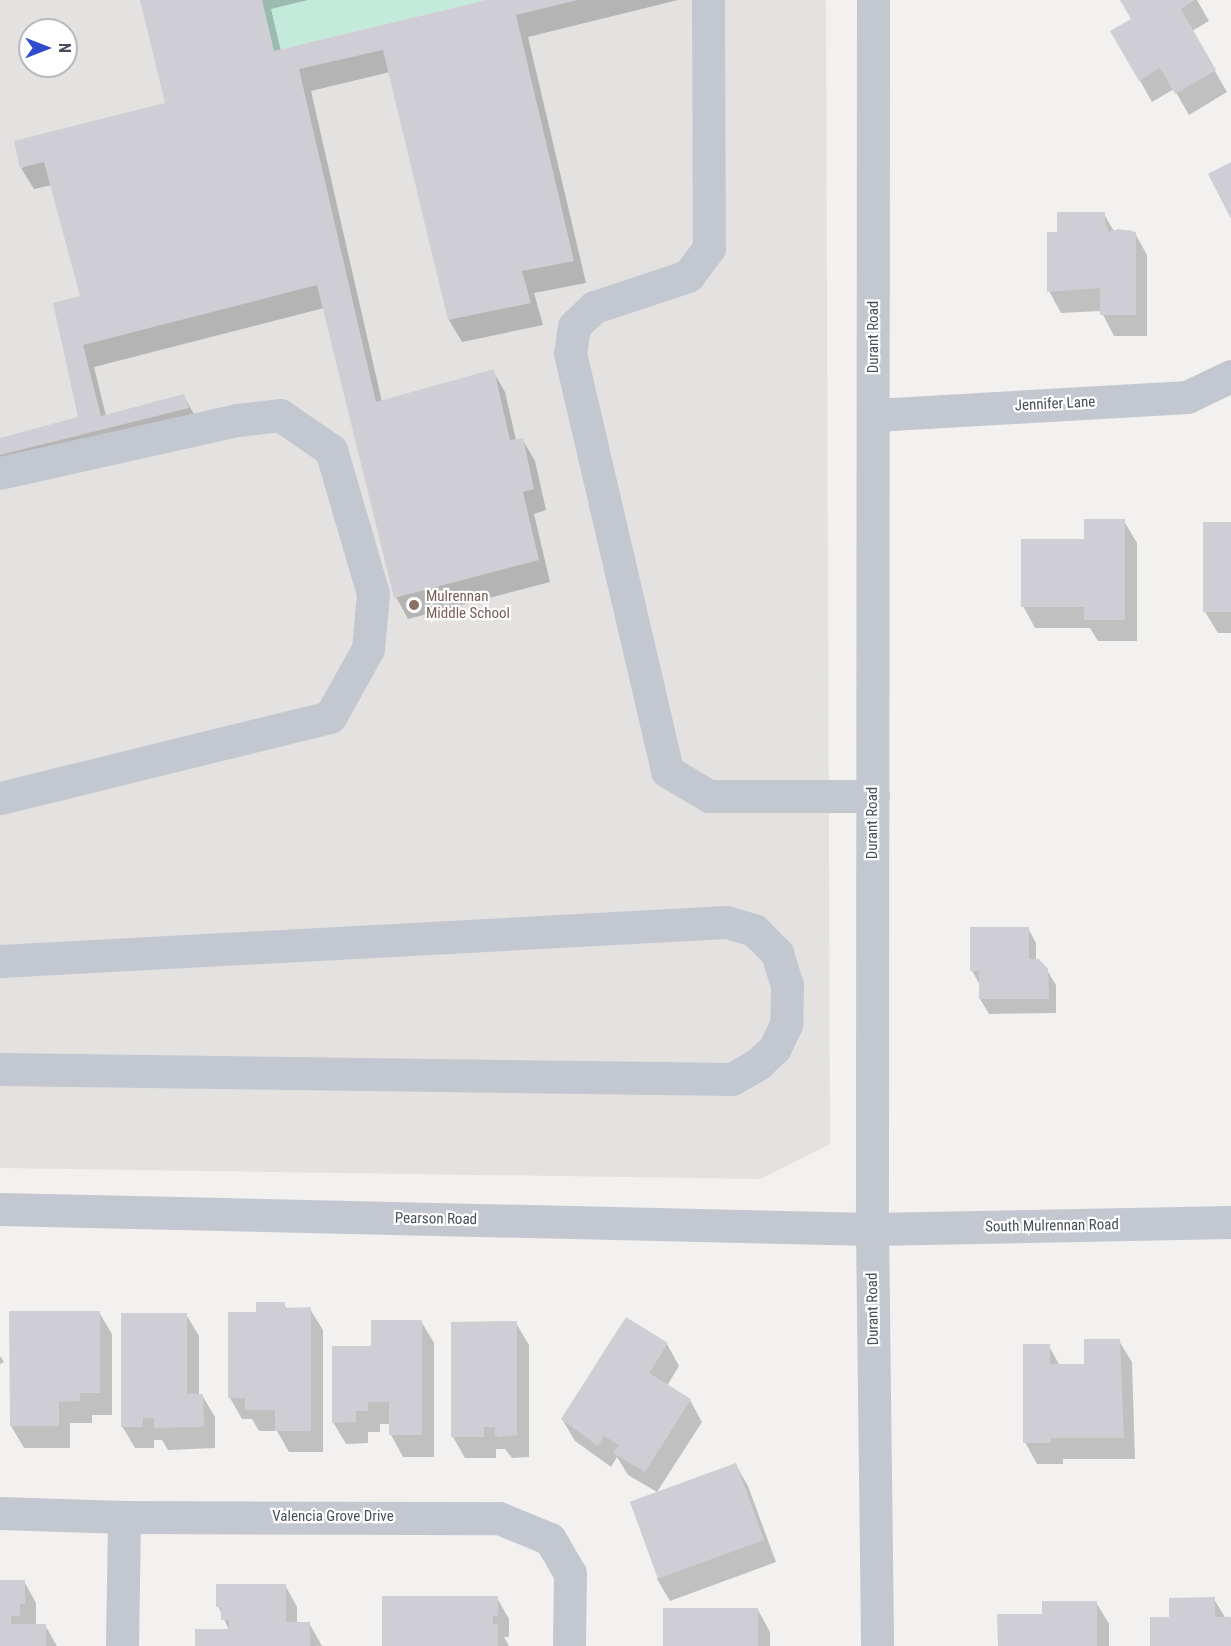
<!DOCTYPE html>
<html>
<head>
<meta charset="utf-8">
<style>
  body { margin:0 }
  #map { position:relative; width:1231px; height:1646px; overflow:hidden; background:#f2f1f0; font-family:"Roboto Condensed",sans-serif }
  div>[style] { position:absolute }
  .education>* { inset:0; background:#e3e2e1 }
  .green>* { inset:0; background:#c4eadc }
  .shadow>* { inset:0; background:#0003; transform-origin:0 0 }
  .building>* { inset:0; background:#ceced4; transform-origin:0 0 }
  .minor>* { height:33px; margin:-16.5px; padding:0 16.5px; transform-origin:16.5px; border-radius:16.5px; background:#c2c7d0 }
  .dots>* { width:16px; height:16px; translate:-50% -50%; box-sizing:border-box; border:3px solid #fff; border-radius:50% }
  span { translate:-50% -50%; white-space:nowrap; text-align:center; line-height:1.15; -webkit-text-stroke:4.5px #fff; paint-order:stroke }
  .street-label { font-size:15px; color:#4a4f5b }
  .education-label { font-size:15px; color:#785e54 }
  .left { translate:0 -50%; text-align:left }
  .north { position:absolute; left:18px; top:18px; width:60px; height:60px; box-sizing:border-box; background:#fff; border:2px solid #b7b9bd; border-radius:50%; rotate:90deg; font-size:16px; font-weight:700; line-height:24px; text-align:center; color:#4a4f5b }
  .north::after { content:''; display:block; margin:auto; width:21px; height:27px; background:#2f4cce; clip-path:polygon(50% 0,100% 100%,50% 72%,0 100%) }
</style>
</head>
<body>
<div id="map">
  <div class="education">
    <i style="clip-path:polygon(evenodd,0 0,826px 0,830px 1144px,760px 1179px,0 1168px,0 0,30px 30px,66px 30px,66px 66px,30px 66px,30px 30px)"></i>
  </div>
  <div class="green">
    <i style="clip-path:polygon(262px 0,487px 0,274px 51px)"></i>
  </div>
  <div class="shadow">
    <i style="clip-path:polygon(142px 0,308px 0,271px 9px,281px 51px,493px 0,678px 0,528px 37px,586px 283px,534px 293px,543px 325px,462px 342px,449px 320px,390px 72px,311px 91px,382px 402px,493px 371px,505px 392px,516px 440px,522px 439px,535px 461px,546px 510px,534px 514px,550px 582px,408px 619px,396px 597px,324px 308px,94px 367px,106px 416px,184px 396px,196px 418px,0 463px,0 439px,80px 418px,82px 297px,52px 185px,34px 189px,21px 168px,167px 104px)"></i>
    <i style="clip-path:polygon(1121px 0,1197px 0,1209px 21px,1192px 31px,1227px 92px,1189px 115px,1174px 89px,1152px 102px,1112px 31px,1133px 19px)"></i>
    <i style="clip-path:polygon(1104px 214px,1115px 233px,1129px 230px,1135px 233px,1147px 255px,1147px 336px,1114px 336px,1101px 311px,1061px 313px,1049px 291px)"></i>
    <i style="clip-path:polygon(1124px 521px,1137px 543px,1137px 641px,1098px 641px,1090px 628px,1035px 628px,1023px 606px,1085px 541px)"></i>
    <i style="clip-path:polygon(1231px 523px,1231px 633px,1218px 633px,1205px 612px)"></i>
    <i style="clip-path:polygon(1028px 928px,1036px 943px,1036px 961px,1047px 970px,1056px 985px,1056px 1013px,989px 1014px,980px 999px,980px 985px,972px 971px)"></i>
    <i style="clip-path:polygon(284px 1304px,287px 1309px,310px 1309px,323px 1330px,323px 1452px,289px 1452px,277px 1431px,259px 1431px,252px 1419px,242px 1419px,230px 1398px)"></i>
    <i style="clip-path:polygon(99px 1312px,112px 1334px,112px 1415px,92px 1415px,92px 1423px,70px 1423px,70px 1448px,24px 1448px,11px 1426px)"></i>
    <i style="clip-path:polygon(186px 1314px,199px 1336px,199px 1395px,202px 1395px,215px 1417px,215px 1448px,168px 1450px,162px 1440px,154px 1440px,154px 1448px,135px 1448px,122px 1426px)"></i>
    <i style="clip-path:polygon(421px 1321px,434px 1343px,434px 1457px,403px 1457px,391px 1435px,391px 1424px,380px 1424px,380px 1432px,368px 1432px,368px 1443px,346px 1444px,333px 1422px,373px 1348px)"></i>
    <i style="clip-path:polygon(516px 1323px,529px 1345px,529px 1457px,512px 1458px,505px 1449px,496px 1449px,496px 1458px,465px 1458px,453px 1437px)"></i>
    <i style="clip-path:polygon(1119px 1341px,1132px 1362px,1135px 1459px,1063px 1459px,1063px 1464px,1037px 1464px,1025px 1442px,1049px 1346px,1060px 1366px,1086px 1366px)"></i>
    <i style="clip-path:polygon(667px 1344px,679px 1366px,667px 1386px,690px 1400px,702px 1422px,657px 1492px,628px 1475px,617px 1457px,611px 1467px,575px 1441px,562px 1419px)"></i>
    <i style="left:0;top:1356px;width:7px;height:74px;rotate:56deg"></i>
    <i style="clip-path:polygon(736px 1465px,748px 1486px,776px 1562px,670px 1601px,657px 1579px)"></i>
    <i style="clip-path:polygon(0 1581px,24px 1581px,36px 1603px,36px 1625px,45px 1625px,57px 1646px,0 1646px)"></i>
    <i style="clip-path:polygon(285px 1585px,297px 1607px,297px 1623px,309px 1623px,322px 1646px,196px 1646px,229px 1630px,218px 1606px)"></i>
    <i style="clip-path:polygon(497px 1598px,509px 1619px,509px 1637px,504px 1637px,509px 1646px,384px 1646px)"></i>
    <i style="clip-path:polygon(1214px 1599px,1226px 1619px,1231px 1618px,1231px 1646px,1152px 1646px,1170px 1619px)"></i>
    <i style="clip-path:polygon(1096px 1602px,1109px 1624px,1109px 1646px,999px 1646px,1044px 1616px)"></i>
    <i style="clip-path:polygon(758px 1610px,770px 1632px,770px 1646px,663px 1646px)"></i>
  </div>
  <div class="building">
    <i style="clip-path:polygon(140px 0,262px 0,274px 51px,487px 0,578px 0,516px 15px,574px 261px,522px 271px,531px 303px,448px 320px,383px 50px,299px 69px,376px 402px,494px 369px,510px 440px,523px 438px,534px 489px,523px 492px,539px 560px,394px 598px,317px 285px,83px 345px,101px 416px,184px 394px,189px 408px,0 455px,0 438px,78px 417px,53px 303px,80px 296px,44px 162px,20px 168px,14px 141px,165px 103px)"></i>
    <i style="clip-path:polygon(1120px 0,1195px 0,1181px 9px,1216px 70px,1175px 94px,1160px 68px,1139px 81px,1110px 31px,1131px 19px)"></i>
    <i style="clip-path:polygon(1231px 162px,1231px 219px,1208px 174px)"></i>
    <i style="clip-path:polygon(1057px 212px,1105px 212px,1105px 224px,1109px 232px,1118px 229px,1136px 232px,1136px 315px,1100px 315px,1100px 288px,1047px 292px,1047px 232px,1057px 232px)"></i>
    <i style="clip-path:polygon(1084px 519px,1125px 519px,1125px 620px,1084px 620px,1084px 607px,1021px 607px,1021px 539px,1084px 539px)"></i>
    <i style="left:1203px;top:522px;width:28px;height:90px"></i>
    <i style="clip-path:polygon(970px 927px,1029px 927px,1029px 959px,1039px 959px,1048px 969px,1049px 999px,979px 999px,979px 971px,970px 971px)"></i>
    <i style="clip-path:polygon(256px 1302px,285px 1302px,285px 1308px,311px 1307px,311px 1431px,275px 1431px,275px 1410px,245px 1410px,245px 1398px,228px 1398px,228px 1312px,256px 1312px)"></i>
    <i style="clip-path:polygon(9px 1311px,100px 1311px,100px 1393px,80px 1393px,80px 1401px,59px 1402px,59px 1426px,10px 1426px)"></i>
    <i style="clip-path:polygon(121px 1313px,187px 1313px,187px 1394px,203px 1394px,204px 1427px,154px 1428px,154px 1418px,143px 1418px,143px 1427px,121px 1427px)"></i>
    <i style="clip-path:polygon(626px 1317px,668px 1343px,649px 1373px,691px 1399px,645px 1472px,613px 1453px,619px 1445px,604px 1436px,598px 1446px,561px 1419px)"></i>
    <i style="clip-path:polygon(371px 1320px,422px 1320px,422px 1435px,389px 1435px,389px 1402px,368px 1402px,368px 1411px,356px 1411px,356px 1422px,332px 1423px,332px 1346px,371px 1346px)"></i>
    <i style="clip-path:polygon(517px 1321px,517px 1435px,499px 1437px,495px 1435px,495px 1427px,484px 1427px,484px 1437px,451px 1437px,451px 1322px)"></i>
    <i style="clip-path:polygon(1084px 1339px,1120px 1339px,1124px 1438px,1051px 1438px,1051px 1443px,1023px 1443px,1023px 1344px,1050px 1344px,1050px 1364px,1084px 1364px)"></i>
    <i style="left:736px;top:1463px;width:82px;height:113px;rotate:70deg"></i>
    <i style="clip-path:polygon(0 1580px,25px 1580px,25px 1604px,20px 1604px,20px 1616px,11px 1616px,11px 1624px,46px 1624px,46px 1646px,0 1646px)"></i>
    <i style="clip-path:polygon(216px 1584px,286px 1584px,286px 1622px,310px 1622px,310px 1646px,195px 1646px,195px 1629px,229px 1629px,229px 1620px,221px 1620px,221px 1607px,216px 1607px)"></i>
    <i style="clip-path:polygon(382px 1596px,498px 1596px,498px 1616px,493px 1616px,493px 1624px,498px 1624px,498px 1646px,382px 1646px)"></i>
    <i style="clip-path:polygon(1215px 1597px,1215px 1617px,1231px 1617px,1231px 1646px,1150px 1646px,1150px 1617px,1169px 1617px,1169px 1598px)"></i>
    <i style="clip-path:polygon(1042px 1601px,1097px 1601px,1097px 1646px,998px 1646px,997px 1614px,1042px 1614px)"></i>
    <i style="left:663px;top:1608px;width:95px;height:38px"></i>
  </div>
  <div class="minor">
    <i style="left:708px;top:0;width:248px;rotate:89.8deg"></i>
    <i style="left:709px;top:248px;width:35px;rotate:127deg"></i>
    <i style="left:688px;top:276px;width:99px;rotate:161.7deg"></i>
    <i style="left:594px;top:307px;width:28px;rotate:136deg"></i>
    <i style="left:574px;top:326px;width:27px;rotate:98deg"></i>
    <i style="left:570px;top:353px;width:429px;rotate:76.9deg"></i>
    <i style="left:667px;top:771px;width:49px;rotate:30.8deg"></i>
    <i style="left:709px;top:796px;width:164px"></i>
    <i style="left:873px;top:0;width:1229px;rotate:90.05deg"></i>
    <i style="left:872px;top:1229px;width:417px;rotate:89.3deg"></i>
    <i style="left:875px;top:415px;width:313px;rotate:-3.3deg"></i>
    <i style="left:1187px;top:397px;width:49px;rotate:-25.5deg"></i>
    <i style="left:0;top:473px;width:243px;rotate:-12.6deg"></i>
    <i style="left:237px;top:420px;width:43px;rotate:-6.6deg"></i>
    <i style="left:280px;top:415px;width:62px;rotate:34.5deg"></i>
    <i style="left:331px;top:450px;width:150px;rotate:73.7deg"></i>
    <i style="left:373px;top:594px;width:55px;rotate:95.2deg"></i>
    <i style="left:368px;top:649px;width:78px;rotate:119.2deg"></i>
    <i style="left:330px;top:717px;width:340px;rotate:166.2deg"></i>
    <i style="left:0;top:961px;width:727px;rotate:-3.07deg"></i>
    <i style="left:726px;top:922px;width:29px;rotate:16deg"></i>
    <i style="left:754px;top:930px;width:33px;rotate:45deg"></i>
    <i style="left:777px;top:953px;width:34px;rotate:73deg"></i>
    <i style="left:787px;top:985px;width:39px;rotate:91deg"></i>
    <i style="left:786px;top:1024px;width:26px;rotate:115deg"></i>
    <i style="left:775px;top:1048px;width:23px;rotate:137deg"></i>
    <i style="left:758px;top:1064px;width:30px;rotate:150deg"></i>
    <i style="left:732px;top:1079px;width:732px;rotate:-179.22deg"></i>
    <i style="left:0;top:1209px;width:872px;rotate:1.31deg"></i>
    <i style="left:872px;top:1229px;width:359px;rotate:-1.1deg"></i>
    <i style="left:0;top:1513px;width:124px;rotate:1.8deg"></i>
    <i style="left:124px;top:1517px;width:375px;rotate:0.2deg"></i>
    <i style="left:499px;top:1518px;width:55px;rotate:22.4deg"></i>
    <i style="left:550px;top:1539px;width:39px;rotate:60deg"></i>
    <i style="left:570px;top:1573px;width:73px;rotate:90.8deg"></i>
    <i style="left:122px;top:1646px;width:129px;rotate:-89.1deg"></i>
  </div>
  <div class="dots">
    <i style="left:414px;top:605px;background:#8d6e63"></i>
  </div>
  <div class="street-label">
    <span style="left:874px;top:337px;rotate:-90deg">Durant Road</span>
    <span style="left:1055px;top:404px;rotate:-3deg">Jennifer Lane</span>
    <span style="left:873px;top:823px;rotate:-90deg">Durant Road</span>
    <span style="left:436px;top:1219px;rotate:1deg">Pearson Road</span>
    <span style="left:1052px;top:1226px;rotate:-1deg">South Mulrennan Road</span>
    <span style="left:873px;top:1309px;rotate:-91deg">Durant Road</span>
    <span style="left:333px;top:1517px">Valencia Grove Drive</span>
  </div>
  <div class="education-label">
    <span class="left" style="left:426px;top:605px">Mulrennan<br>Middle School</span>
  </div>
  <div class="north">N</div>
</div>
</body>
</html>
